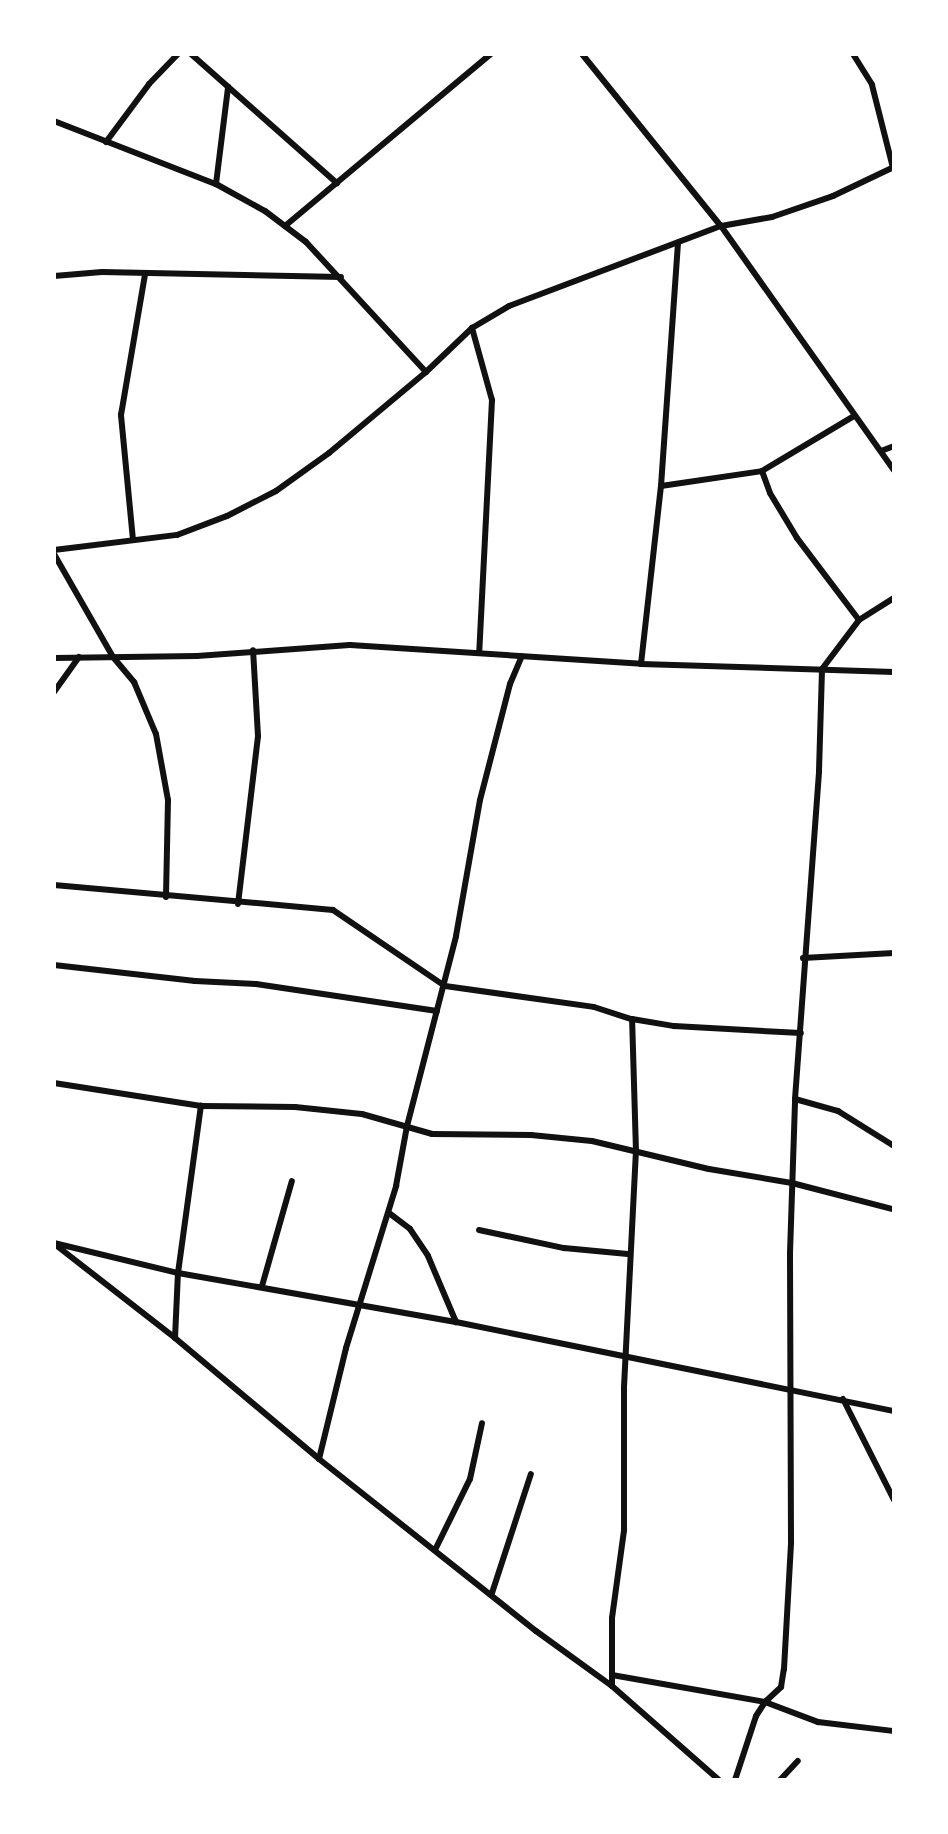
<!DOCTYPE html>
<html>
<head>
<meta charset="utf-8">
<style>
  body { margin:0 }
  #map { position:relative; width:948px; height:1834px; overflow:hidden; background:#fff; font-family:Lato,sans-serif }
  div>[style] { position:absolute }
  .minor>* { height:6px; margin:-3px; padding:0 3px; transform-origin:3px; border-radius:3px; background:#111 }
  span { translate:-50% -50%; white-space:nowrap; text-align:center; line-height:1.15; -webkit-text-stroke:6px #fff; paint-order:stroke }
  .frame { position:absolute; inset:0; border:56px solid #fff; pointer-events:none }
</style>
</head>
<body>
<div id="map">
  <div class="minor">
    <i style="left:191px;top:54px;width:195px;rotate:41.5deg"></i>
    <i style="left:582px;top:54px;width:221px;rotate:51.1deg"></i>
    <i style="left:721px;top:226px;width:299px;rotate:54.7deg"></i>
    <i style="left:853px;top:54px;width:36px;rotate:58deg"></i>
    <i style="left:872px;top:85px;width:86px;rotate:75.8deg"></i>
    <i style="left:54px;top:121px;width:174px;rotate:21.3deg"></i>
    <i style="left:216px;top:184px;width:56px;rotate:28.9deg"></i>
    <i style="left:265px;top:211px;width:51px;rotate:37.1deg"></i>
    <i style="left:306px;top:242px;width:177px;rotate:47.3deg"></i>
    <i style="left:106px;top:142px;width:72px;rotate:-53.4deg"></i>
    <i style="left:149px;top:84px;width:42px;rotate:-46deg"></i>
    <i style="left:216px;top:184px;width:98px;rotate:-82.9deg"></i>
    <i style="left:285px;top:226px;width:268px;rotate:-39.9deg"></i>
    <i style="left:54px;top:276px;width:48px;rotate:-4.8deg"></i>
    <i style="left:102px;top:272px;width:239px;rotate:1.2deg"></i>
    <i style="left:472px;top:328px;width:75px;rotate:74.5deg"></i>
    <i style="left:492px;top:400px;width:253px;rotate:92.9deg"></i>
    <i style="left:881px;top:451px;width:14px;rotate:-21deg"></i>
    <i style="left:661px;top:486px;width:102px;rotate:-8.4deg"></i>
    <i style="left:762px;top:471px;width:107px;rotate:-30.9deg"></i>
    <i style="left:133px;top:540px;width:126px;rotate:-95.5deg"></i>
    <i style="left:121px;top:415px;width:143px;rotate:-80.3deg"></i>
    <i style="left:54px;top:550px;width:124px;rotate:-7deg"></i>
    <i style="left:177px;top:535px;width:53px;rotate:-20.8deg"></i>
    <i style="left:227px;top:516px;width:55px;rotate:-27deg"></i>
    <i style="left:276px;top:491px;width:65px;rotate:-35.6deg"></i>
    <i style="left:329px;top:453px;width:126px;rotate:-39.9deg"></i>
    <i style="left:426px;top:372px;width:64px;rotate:-43.7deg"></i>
    <i style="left:472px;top:328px;width:43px;rotate:-30.7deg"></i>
    <i style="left:509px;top:306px;width:227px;rotate:-20.7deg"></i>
    <i style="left:721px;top:226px;width:52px;rotate:-10deg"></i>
    <i style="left:772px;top:217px;width:65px;rotate:-19deg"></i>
    <i style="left:833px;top:196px;width:68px;rotate:-25.4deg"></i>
    <i style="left:54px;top:554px;width:119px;rotate:60.2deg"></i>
    <i style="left:113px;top:657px;width:33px;rotate:50deg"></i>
    <i style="left:134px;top:682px;width:56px;rotate:67.1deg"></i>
    <i style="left:156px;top:734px;width:67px;rotate:79.7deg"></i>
    <i style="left:168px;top:800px;width:97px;rotate:91.2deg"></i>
    <i style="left:859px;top:620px;width:41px;rotate:-32.2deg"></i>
    <i style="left:54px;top:658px;width:143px;rotate:-0.8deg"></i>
    <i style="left:197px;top:656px;width:153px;rotate:-4.1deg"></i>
    <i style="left:350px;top:645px;width:292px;rotate:3.7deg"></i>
    <i style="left:641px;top:664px;width:253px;rotate:1.8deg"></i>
    <i style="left:641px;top:664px;width:179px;rotate:-83.6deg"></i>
    <i style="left:661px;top:486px;width:244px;rotate:-86deg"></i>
    <i style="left:54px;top:692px;width:43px;rotate:-54.5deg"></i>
    <i style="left:54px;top:885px;width:280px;rotate:5.1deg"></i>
    <i style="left:333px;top:910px;width:135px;rotate:34.2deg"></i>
    <i style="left:445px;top:986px;width:150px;rotate:8deg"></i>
    <i style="left:594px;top:1007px;width:40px;rotate:18deg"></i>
    <i style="left:632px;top:1019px;width:43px;rotate:9.5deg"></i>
    <i style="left:674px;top:1026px;width:127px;rotate:3.2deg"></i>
    <i style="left:238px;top:904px;width:169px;rotate:-83.2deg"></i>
    <i style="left:258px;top:736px;width:86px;rotate:-93.3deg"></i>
    <i style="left:803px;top:958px;width:91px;rotate:-3.1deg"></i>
    <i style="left:54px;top:965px;width:142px;rotate:6.5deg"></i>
    <i style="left:195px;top:981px;width:61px;rotate:2.8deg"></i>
    <i style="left:256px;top:984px;width:183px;rotate:8.5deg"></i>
    <i style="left:54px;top:1083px;width:149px;rotate:8.9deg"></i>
    <i style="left:201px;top:1106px;width:94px;rotate:0.6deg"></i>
    <i style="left:295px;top:1107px;width:67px;rotate:6deg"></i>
    <i style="left:362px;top:1114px;width:73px;rotate:15.9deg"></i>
    <i style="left:432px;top:1134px;width:99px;rotate:0.6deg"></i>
    <i style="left:531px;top:1135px;width:61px;rotate:5.6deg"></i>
    <i style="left:592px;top:1141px;width:120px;rotate:13.5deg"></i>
    <i style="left:709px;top:1169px;width:84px;rotate:9.6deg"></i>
    <i style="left:792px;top:1183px;width:103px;rotate:14.6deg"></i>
    <i style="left:795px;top:1099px;width:45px;rotate:15.6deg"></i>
    <i style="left:838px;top:1111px;width:66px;rotate:32deg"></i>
    <i style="left:389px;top:1213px;width:26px;rotate:37deg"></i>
    <i style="left:410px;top:1229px;width:32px;rotate:56deg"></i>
    <i style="left:428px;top:1256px;width:72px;rotate:67deg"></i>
    <i style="left:479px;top:1230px;width:87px;rotate:12deg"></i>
    <i style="left:564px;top:1248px;width:64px;rotate:5.4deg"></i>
    <i style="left:54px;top:1243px;width:128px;rotate:13.6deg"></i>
    <i style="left:178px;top:1273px;width:282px;rotate:10deg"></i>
    <i style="left:456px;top:1322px;width:447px;rotate:11.5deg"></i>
    <i style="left:57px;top:1246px;width:150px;rotate:37.9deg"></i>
    <i style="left:175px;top:1338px;width:188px;rotate:40deg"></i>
    <i style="left:319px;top:1459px;width:277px;rotate:38.4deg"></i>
    <i style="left:536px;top:1631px;width:94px;rotate:35.9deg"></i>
    <i style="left:612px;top:1686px;width:142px;rotate:41.3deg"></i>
    <i style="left:262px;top:1286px;width:109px;rotate:-74.1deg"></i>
    <i style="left:175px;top:1338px;width:65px;rotate:-87.4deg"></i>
    <i style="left:178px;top:1273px;width:169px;rotate:-82.2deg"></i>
    <i style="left:843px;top:1399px;width:113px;rotate:63.2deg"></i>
    <i style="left:319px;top:1459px;width:114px;rotate:-76.3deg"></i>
    <i style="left:346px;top:1348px;width:170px;rotate:-72.8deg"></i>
    <i style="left:396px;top:1186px;width:61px;rotate:-79.6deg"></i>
    <i style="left:407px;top:1126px;width:196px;rotate:-75.5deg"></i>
    <i style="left:456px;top:936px;width:138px;rotate:-80deg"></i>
    <i style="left:480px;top:800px;width:120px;rotate:-75.5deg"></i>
    <i style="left:510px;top:684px;width:30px;rotate:-67deg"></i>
    <i style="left:435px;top:1550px;width:79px;rotate:-63.8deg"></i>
    <i style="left:470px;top:1479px;width:57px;rotate:-77.9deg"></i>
    <i style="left:492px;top:1593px;width:125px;rotate:-71.9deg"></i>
    <i style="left:612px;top:1675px;width:57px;rotate:-90deg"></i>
    <i style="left:612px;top:1618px;width:89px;rotate:-82.2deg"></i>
    <i style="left:624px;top:1530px;width:143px;rotate:-90deg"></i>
    <i style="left:624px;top:1387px;width:236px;rotate:-87.1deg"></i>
    <i style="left:636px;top:1151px;width:132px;rotate:-91.7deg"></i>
    <i style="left:612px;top:1686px;width:11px;rotate:-90deg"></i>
    <i style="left:612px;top:1675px;width:155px;rotate:10deg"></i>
    <i style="left:765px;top:1702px;width:22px;rotate:-43deg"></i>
    <i style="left:781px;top:1687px;width:18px;rotate:-81deg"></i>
    <i style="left:784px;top:1669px;width:127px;rotate:-86.8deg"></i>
    <i style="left:791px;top:1542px;width:289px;rotate:-90.2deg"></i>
    <i style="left:790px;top:1253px;width:154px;rotate:-88.1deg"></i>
    <i style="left:795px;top:1099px;width:329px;rotate:-85.8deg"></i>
    <i style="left:819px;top:771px;width:102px;rotate:-88.3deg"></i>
    <i style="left:822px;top:669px;width:61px;rotate:-52.9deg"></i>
    <i style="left:859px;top:620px;width:103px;rotate:-127.1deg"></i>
    <i style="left:797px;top:538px;width:52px;rotate:-121deg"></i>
    <i style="left:770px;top:493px;width:23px;rotate:-110deg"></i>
    <i style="left:735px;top:1780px;width:67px;rotate:-71.8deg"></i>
    <i style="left:756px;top:1716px;width:17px;rotate:-57deg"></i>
    <i style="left:765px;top:1702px;width:57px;rotate:20.7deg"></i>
    <i style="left:818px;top:1722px;width:77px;rotate:6.8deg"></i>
    <i style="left:780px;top:1780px;width:26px;rotate:-47deg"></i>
  </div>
  <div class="frame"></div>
</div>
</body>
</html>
